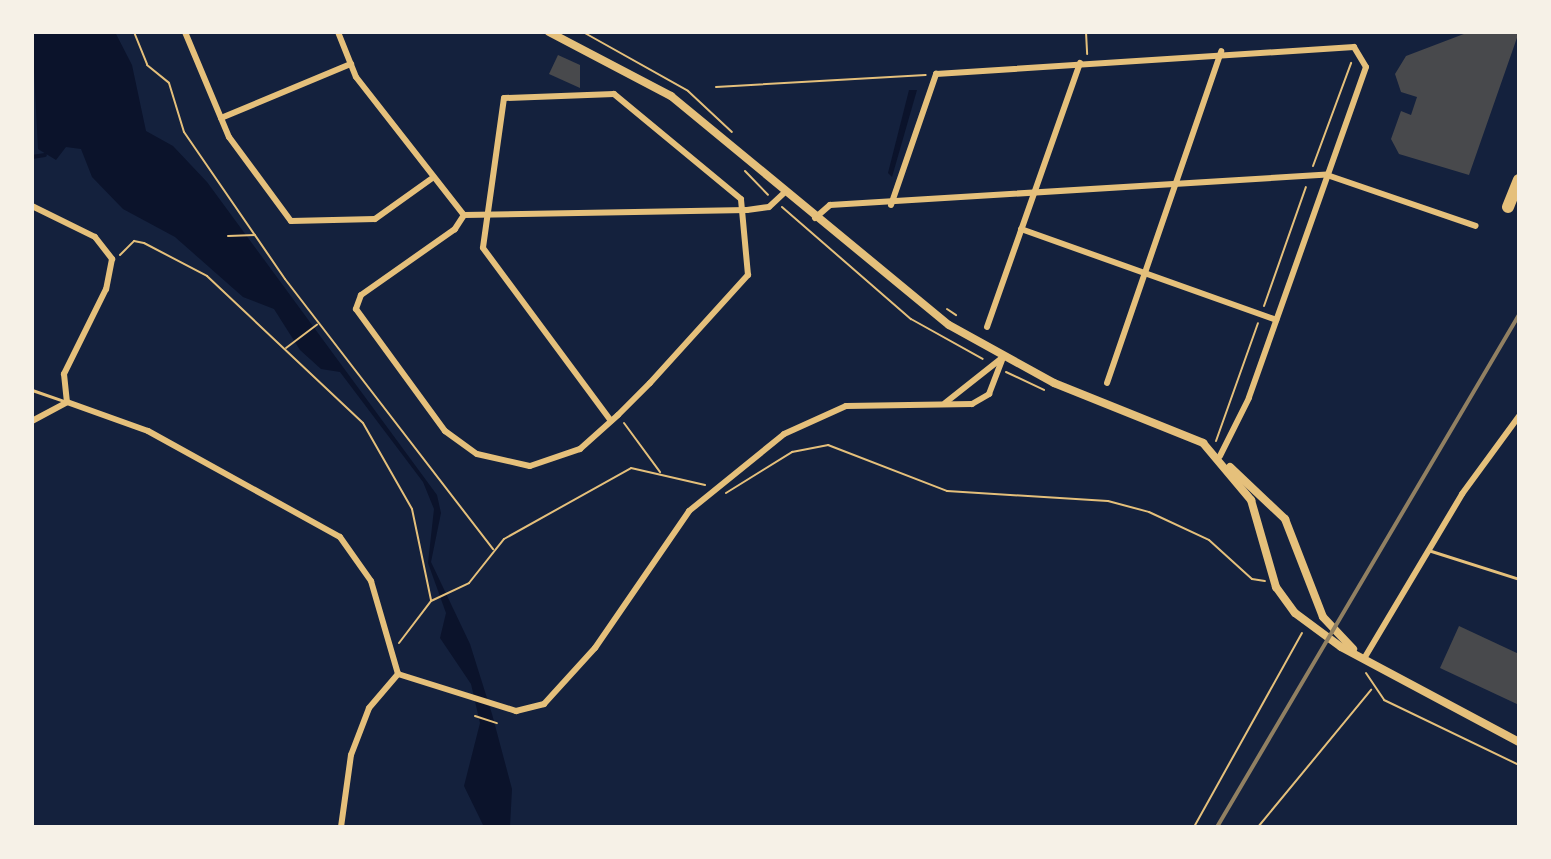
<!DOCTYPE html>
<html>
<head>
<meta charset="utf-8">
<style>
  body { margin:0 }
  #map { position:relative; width:1551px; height:859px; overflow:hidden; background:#14213d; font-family:Lato,sans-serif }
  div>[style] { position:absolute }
  .water>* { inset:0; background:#0b132b }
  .stream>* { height:4px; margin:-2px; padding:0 2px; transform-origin:2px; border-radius:2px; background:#0b132b }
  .building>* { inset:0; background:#48494c }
  .path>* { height:2px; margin:-1px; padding:0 1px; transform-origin:1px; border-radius:1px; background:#e5c07b }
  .service>* { height:3px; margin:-1.5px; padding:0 1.5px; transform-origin:1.5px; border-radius:1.5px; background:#e5c07b }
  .minor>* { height:6px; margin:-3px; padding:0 3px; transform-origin:3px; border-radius:3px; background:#e5c07b }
  .tertiary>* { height:8px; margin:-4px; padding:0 4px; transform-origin:4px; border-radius:4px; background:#e5c07b }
  .motorway>* { height:12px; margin:-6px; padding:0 6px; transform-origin:6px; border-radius:6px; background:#e5c07b }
  .rail>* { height:4px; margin:-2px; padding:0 2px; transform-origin:2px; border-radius:2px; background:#918062 }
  span { translate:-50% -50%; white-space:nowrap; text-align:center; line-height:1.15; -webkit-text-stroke:8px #f6f1e7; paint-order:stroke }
  .frame { position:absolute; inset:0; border:34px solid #f6f1e7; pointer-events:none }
</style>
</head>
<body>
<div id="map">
  <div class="water">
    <i style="clip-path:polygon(32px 32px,115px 32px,132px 65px,146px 131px,173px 146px,207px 182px,437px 495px,441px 513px,431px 562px,470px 644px,492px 714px,512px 789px,510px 827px,484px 827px,464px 786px,480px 723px,471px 684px,440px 638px,446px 613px,428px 563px,434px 509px,423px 482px,340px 372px,321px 369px,300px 350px,274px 309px,243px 297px,175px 237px,123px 209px,92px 177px,81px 149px,66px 147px,56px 160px,38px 149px)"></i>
    <i style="clip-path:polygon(909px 90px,917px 90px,892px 177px,888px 173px)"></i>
  </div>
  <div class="stream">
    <i style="left:32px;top:157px;width:13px;rotate:-9deg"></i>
  </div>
  <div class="building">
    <i style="clip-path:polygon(1469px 32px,1519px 32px,1469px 175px,1399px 154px,1391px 139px,1401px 111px,1411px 115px,1417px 97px,1401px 92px,1395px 74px,1406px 56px)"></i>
    <i style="clip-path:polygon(558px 55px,580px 65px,580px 88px,549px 74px)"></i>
    <i style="clip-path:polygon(1459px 626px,1519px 654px,1519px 705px,1440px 668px)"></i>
  </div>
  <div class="path">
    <i style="left:134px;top:32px;width:35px;rotate:68deg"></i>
    <i style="left:147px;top:65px;width:28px;rotate:39deg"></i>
    <i style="left:169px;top:83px;width:51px;rotate:73deg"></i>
    <i style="left:184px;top:132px;width:178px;rotate:55.5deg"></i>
    <i style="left:285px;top:279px;width:341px;rotate:52.4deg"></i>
    <i style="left:583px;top:32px;width:120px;rotate:29.3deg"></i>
    <i style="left:688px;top:91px;width:60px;rotate:43deg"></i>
    <i style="left:1086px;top:32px;width:22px;rotate:87deg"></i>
    <i style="left:716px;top:87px;width:210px;rotate:-3.3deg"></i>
    <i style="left:1313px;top:166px;width:110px;rotate:-69.7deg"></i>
    <i style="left:745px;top:171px;width:33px;rotate:46deg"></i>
    <i style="left:782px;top:207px;width:171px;rotate:41deg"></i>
    <i style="left:911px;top:319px;width:82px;rotate:29.1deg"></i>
    <i style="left:228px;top:236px;width:27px;rotate:-2deg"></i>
    <i style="left:120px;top:255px;width:20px;rotate:-45deg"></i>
    <i style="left:134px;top:241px;width:10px;rotate:11deg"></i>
    <i style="left:144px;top:243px;width:71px;rotate:27.6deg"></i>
    <i style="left:207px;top:276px;width:214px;rotate:43.3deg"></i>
    <i style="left:363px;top:423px;width:99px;rotate:60.3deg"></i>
    <i style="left:412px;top:509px;width:93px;rotate:78.2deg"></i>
    <i style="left:1264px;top:306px;width:126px;rotate:-70.6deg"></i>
    <i style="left:947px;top:309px;width:11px;rotate:34deg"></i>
    <i style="left:286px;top:348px;width:39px;rotate:-37deg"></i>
    <i style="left:1006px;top:372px;width:42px;rotate:25.3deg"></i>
    <i style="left:624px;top:423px;width:61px;rotate:53.7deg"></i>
    <i style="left:1216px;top:441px;width:125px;rotate:-70.4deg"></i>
    <i style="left:726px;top:493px;width:78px;rotate:-31.8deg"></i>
    <i style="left:792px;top:452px;width:37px;rotate:-11deg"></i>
    <i style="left:828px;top:445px;width:128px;rotate:21.1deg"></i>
    <i style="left:947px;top:491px;width:161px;rotate:3.6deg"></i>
    <i style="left:1108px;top:501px;width:42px;rotate:15deg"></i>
    <i style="left:1149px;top:512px;width:66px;rotate:25deg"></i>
    <i style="left:1209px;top:540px;width:58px;rotate:42.2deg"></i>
    <i style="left:1252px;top:579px;width:13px;rotate:9deg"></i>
    <i style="left:399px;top:643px;width:53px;rotate:-52.7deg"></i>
    <i style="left:431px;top:601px;width:42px;rotate:-25.3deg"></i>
    <i style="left:469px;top:583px;width:56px;rotate:-51.5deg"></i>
    <i style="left:504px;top:539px;width:145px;rotate:-29.2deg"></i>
    <i style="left:631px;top:468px;width:76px;rotate:12.9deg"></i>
    <i style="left:1366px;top:673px;width:32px;rotate:56deg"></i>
    <i style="left:1384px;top:700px;width:150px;rotate:25.7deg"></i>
    <i style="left:475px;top:716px;width:23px;rotate:18deg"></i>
    <i style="left:1194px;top:827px;width:222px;rotate:-60.9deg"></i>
    <i style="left:1258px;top:827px;width:178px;rotate:-50.5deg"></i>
  </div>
  <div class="service">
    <i style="left:32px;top:390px;width:34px;rotate:19deg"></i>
    <i style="left:1428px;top:550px;width:96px;rotate:17.7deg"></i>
  </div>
  <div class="minor">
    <i style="left:185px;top:32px;width:114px;rotate:67.3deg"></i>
    <i style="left:229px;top:137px;width:104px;rotate:53.6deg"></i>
    <i style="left:291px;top:221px;width:84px;rotate:-1.4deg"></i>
    <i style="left:375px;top:219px;width:69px;rotate:-35.5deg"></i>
    <i style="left:338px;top:32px;width:48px;rotate:68.2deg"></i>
    <i style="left:356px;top:77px;width:175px;rotate:52deg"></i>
    <i style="left:464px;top:215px;width:283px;rotate:-1deg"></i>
    <i style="left:747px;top:210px;width:22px;rotate:-8deg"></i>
    <i style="left:769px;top:207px;width:21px;rotate:-43deg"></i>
    <i style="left:221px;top:118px;width:141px;rotate:-22.6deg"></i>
    <i style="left:891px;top:205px;width:139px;rotate:-71deg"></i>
    <i style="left:936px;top:74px;width:419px;rotate:-3.7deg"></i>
    <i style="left:1354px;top:47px;width:23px;rotate:59deg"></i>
    <i style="left:1366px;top:67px;width:351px;rotate:109.5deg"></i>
    <i style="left:1249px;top:398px;width:65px;rotate:116.6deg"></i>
    <i style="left:32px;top:206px;width:70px;rotate:26.2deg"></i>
    <i style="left:95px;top:237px;width:28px;rotate:52deg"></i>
    <i style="left:112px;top:259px;width:31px;rotate:101deg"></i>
    <i style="left:106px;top:289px;width:95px;rotate:116.3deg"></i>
    <i style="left:64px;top:374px;width:28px;rotate:84deg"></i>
    <i style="left:464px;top:215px;width:17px;rotate:123deg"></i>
    <i style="left:455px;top:229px;width:115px;rotate:144.9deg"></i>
    <i style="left:361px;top:295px;width:15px;rotate:110deg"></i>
    <i style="left:356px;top:309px;width:151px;rotate:53.9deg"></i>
    <i style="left:445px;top:431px;width:39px;rotate:36deg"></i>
    <i style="left:477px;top:454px;width:54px;rotate:12.8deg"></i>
    <i style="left:530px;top:466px;width:53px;rotate:-18.8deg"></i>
    <i style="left:580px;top:449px;width:51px;rotate:-41.8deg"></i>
    <i style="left:618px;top:415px;width:45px;rotate:-45deg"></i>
    <i style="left:650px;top:383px;width:146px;rotate:-47.8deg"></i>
    <i style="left:748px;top:275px;width:76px;rotate:-95.3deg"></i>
    <i style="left:741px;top:199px;width:165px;rotate:-140.4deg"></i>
    <i style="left:614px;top:94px;width:110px;rotate:177.9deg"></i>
    <i style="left:504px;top:98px;width:151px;rotate:98deg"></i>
    <i style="left:483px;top:248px;width:215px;rotate:53.5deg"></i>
    <i style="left:815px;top:218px;width:20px;rotate:-41deg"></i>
    <i style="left:830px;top:205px;width:498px;rotate:-3.5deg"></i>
    <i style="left:1327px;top:175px;width:157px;rotate:18.9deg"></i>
    <i style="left:1021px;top:229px;width:271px;rotate:19.6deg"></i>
    <i style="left:987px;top:327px;width:280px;rotate:-70.6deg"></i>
    <i style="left:1107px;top:383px;width:351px;rotate:-71deg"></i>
    <i style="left:67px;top:402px;width:86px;rotate:19.7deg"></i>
    <i style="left:148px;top:431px;width:219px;rotate:28.9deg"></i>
    <i style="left:340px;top:537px;width:54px;rotate:54.8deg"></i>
    <i style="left:371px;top:581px;width:97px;rotate:73.8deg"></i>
    <i style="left:945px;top:403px;width:74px;rotate:-38.4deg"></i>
    <i style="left:32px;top:421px;width:40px;rotate:-28deg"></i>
    <i style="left:1365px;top:657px;width:190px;rotate:-59.2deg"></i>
    <i style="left:1462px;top:494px;width:97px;rotate:-53.8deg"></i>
    <i style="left:398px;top:674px;width:124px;rotate:17.4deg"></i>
    <i style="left:516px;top:711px;width:29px;rotate:-14deg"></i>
    <i style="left:544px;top:704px;width:76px;rotate:-47.7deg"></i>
    <i style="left:595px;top:648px;width:166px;rotate:-55.5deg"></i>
    <i style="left:689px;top:511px;width:122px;rotate:-39deg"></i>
    <i style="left:784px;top:434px;width:68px;rotate:-24.3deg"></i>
    <i style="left:846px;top:406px;width:126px;rotate:-0.9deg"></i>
    <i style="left:972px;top:404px;width:20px;rotate:-30deg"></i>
    <i style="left:989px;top:394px;width:40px;rotate:-69deg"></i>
    <i style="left:341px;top:827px;width:73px;rotate:-82.1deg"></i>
    <i style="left:351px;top:755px;width:50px;rotate:-69deg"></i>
    <i style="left:369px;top:708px;width:45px;rotate:-49.5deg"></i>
  </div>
  <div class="tertiary">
    <i style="left:549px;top:32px;width:138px;rotate:27.7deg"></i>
    <i style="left:671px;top:96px;width:360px;rotate:39.5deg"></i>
    <i style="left:949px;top:325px;width:120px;rotate:28.9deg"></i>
    <i style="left:1054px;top:383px;width:161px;rotate:21.9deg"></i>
    <i style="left:1203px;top:443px;width:75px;rotate:49.9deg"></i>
    <i style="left:1251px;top:500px;width:91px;rotate:74deg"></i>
    <i style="left:1276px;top:587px;width:32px;rotate:54deg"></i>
    <i style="left:1295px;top:613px;width:57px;rotate:36.5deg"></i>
    <i style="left:1341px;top:647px;width:202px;rotate:28.1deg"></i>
    <i style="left:1230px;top:467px;width:76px;rotate:43.4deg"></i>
    <i style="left:1285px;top:519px;width:105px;rotate:68.8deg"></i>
    <i style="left:1323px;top:617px;width:44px;rotate:46.8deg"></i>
  </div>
  <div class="motorway">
    <i style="left:1508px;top:207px;width:29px;rotate:-68deg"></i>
  </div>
  <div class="rail">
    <i style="left:1217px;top:827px;width:594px;rotate:-59.47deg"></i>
  </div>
  <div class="frame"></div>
</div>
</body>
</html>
